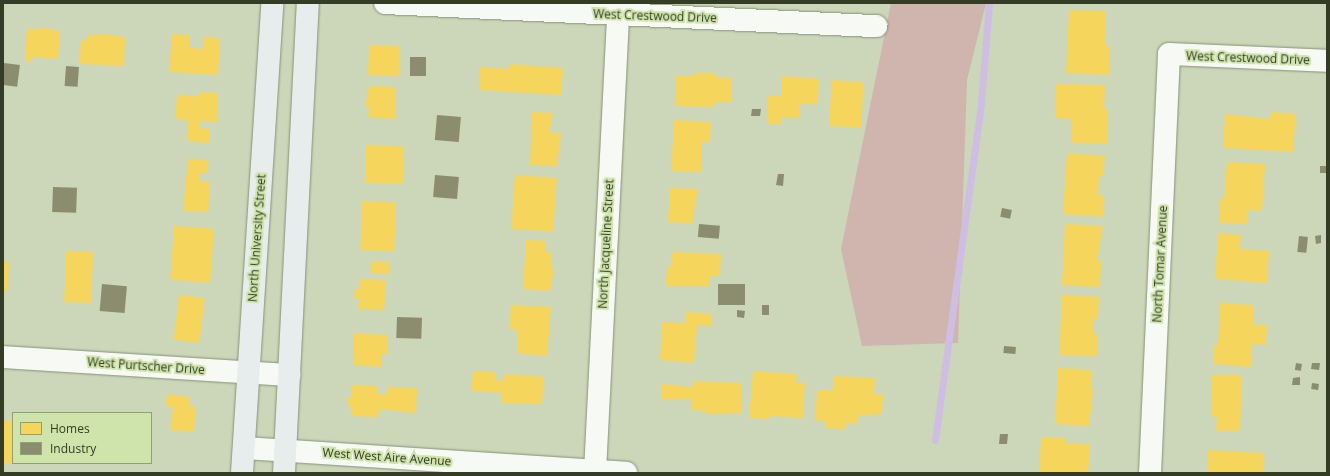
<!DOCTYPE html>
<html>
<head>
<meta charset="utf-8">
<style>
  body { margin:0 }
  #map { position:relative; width:1330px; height:476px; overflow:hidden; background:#cbd7b8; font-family:"Open Sans",sans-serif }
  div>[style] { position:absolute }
  .green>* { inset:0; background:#d0b4ae }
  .homes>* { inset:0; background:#f6d55c; transform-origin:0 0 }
  .industry>* { inset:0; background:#8c8c6e; transform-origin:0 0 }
  .stream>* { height:7px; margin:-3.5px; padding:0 3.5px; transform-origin:3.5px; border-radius:3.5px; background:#cfbee3 }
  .roads { filter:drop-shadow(0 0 1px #889179) drop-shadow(0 0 1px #889179) }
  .minor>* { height:22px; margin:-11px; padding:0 11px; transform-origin:11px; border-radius:11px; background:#f7f9f4 }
  .major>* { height:22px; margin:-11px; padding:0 11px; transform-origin:11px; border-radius:11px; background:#e7eded }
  span { translate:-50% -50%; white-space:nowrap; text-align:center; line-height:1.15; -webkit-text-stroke:4px #cee4ab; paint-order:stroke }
  .street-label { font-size:12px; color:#343c25 }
  .frame { position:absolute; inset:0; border:4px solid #343c25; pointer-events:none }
  .legend { position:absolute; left:12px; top:412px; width:140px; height:52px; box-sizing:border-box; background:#cee4ab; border:1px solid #90a175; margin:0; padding:5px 7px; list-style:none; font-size:12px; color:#343c25 }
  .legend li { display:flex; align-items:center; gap:8px; height:20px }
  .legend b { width:20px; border:1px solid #90a175 }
</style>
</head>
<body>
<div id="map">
  <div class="green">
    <i style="clip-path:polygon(891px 3px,986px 3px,967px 80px,958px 343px,862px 346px,841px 249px)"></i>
  </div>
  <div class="homes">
    <i style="clip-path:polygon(1069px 10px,1106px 11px,1105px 46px,1110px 46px,1109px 75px,1066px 73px)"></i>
    <i style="clip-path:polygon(39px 27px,60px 31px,58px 59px,32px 57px,32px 62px,25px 61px,27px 28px,39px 30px)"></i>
    <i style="clip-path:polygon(105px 34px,125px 37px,124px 66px,79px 64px,81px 40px,88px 40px,88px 35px)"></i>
    <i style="clip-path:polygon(172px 34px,190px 35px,189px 48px,203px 49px,204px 37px,220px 38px,218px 75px,169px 72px)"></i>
    <i style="left:369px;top:45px;width:31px;height:30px;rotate:2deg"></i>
    <i style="clip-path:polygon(510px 64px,563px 68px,561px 95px,479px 90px,480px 67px,510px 69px)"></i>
    <i style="clip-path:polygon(694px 73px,716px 73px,716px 77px,732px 78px,731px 102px,715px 102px,714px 107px,675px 106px,676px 76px,694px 76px)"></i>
    <i style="clip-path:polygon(782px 76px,819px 79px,818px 104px,800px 104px,800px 118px,781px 117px,781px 124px,767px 124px,768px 96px,781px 96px)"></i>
    <i style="left:832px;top:80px;width:32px;height:46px;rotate:4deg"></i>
    <i style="clip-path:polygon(1056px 84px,1105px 85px,1104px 108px,1108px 108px,1107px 144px,1071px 143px,1072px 119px,1055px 118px)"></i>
    <i style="clip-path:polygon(369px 86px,396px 87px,395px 119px,368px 117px,369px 107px,365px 107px)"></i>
    <i style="clip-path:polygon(199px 92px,218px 93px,217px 122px,200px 121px,199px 128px,210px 129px,209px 143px,187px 141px,188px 120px,175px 119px,177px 95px,199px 96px)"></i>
    <i style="clip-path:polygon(532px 112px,553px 113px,549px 133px,561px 133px,557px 166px,530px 165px)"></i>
    <i style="clip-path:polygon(1271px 112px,1296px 114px,1293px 152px,1223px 148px,1225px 114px,1270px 119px)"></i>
    <i style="clip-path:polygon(674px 120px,711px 122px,710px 142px,702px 142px,701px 172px,671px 171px)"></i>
    <i style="left:366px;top:145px;width:38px;height:38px;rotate:2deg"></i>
    <i style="clip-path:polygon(1067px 153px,1105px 156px,1103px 176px,1099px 176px,1098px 195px,1104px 195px,1103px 217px,1063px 214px)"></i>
    <i style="clip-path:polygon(188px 159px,208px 160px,207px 173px,200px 173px,200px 181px,210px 182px,208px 212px,183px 211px)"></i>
    <i style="clip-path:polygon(1227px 162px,1265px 164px,1262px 211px,1247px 210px,1247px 224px,1219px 223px,1220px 199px,1224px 199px)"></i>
    <i style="left:515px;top:175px;width:42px;height:54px;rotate:4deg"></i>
    <i style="clip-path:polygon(670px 188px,698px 189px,692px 224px,668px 222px)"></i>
    <i style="left:362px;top:201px;width:34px;height:49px;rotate:2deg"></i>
    <i style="clip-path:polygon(1065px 224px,1103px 226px,1097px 261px,1101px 261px,1100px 287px,1062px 285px)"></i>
    <i style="left:174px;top:226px;width:40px;height:54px;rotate:4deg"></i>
    <i style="clip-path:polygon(1218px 233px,1241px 235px,1240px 249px,1269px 251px,1267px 283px,1215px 279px)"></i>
    <i style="clip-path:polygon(526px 240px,546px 241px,546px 252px,552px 253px,551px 268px,554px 268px,550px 291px,523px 289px)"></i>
    <i style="left:66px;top:251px;width:27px;height:51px;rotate:2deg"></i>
    <i style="clip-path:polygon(671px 252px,721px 254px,720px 276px,709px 276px,709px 286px,666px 286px,667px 266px,671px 266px)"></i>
    <i style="clip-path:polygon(3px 261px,9px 262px,8px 291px,3px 291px)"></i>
    <i style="left:371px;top:261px;width:19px;height:12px;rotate:3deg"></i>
    <i style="clip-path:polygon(359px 279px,386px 280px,384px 310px,358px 309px,359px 298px,354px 298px,355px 289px,359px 289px)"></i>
    <i style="left:179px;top:295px;width:26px;height:45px;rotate:7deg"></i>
    <i style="clip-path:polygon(1062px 295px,1099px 297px,1098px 319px,1094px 319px,1093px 334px,1098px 334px,1097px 356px,1059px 355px)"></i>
    <i style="clip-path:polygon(1220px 303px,1254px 305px,1253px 325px,1267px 325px,1266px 345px,1252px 344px,1251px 367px,1213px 364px,1214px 346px,1218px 346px)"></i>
    <i style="clip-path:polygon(511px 305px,551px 307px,547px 356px,517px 353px,518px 330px,509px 329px)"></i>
    <i style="clip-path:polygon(686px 312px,711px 314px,711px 326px,697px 325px,694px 363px,660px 360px,662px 322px,685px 323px)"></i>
    <i style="clip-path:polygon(354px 333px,388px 335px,387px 354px,381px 354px,381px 367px,354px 365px)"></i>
    <i style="clip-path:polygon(1058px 368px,1092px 370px,1091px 392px,1093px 392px,1089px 426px,1055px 424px)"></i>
    <i style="clip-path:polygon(473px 371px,495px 372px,495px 380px,503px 381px,503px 374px,544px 377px,542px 404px,501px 403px,502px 393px,471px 391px)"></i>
    <i style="clip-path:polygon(753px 371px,797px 374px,796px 383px,805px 383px,803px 418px,770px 416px,770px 419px,749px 418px)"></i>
    <i style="clip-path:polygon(1212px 375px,1242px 375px,1240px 431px,1216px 431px,1217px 417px,1211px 416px)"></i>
    <i style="clip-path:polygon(833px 376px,875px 378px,874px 394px,883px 394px,882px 414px,858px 416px,858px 424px,846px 423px,845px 429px,825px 428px,825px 421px,815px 421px,817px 390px,833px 390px)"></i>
    <i style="clip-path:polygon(693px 381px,742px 383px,741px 413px,705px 414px,706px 411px,691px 410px,691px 399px,661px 400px,662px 384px,693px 387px)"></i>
    <i style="clip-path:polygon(352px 385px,378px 386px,378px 394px,387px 394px,387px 387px,417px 388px,416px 413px,379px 409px,378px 417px,351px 416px,351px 406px,347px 406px,347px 397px,351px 397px)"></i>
    <i style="clip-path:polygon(167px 394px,190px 397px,189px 406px,196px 406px,194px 432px,170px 430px,173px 407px,166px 406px)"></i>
    <i style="clip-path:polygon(3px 420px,13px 421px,11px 464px,3px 463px)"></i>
    <i style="clip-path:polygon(1041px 437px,1066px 438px,1066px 443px,1090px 444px,1088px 473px,1039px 473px)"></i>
    <i style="left:1208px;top:450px;width:56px;height:23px;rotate:3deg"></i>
  </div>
  <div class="industry">
    <i style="left:410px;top:57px;width:16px;height:19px"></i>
    <i style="left:4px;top:63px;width:16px;height:22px;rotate:7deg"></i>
    <i style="left:66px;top:66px;width:13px;height:20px;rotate:4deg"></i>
    <i style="clip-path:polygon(752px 109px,761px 109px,760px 116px,751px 116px)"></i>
    <i style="left:437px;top:115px;width:24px;height:25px;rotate:5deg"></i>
    <i style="left:1320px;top:166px;width:7px;height:7px"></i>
    <i style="clip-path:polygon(778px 174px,784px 174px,783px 186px,776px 185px)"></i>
    <i style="left:435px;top:175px;width:24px;height:22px;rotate:5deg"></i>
    <i style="left:53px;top:187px;width:24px;height:25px;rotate:2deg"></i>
    <i style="left:1002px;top:208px;width:10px;height:9px;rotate:11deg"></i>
    <i style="left:699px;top:224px;width:21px;height:13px;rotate:5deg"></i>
    <i style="clip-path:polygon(1321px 235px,1321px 243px,1316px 244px,1315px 236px)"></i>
    <i style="left:1299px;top:236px;width:9px;height:16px;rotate:6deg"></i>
    <i style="left:102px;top:284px;width:25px;height:27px;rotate:5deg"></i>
    <i style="left:718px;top:284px;width:27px;height:21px"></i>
    <i style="left:762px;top:305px;width:7px;height:10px"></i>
    <i style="clip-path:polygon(737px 310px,745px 311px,744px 318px,737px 317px)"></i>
    <i style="left:397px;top:317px;width:25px;height:21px;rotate:2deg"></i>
    <i style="left:1004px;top:346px;width:12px;height:7px;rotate:5deg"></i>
    <i style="left:1296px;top:363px;width:6px;height:7px;rotate:9deg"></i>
    <i style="clip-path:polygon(1312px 363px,1320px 363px,1319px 370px,1311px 369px)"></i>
    <i style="clip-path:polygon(1300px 377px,1300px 385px,1292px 385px,1293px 378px)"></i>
    <i style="left:1312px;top:383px;width:7px;height:6px;rotate:8deg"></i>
    <i style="clip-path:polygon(1000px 434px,1008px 434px,1007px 444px,999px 444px)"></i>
  </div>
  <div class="stream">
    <i style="left:935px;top:440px;width:340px;rotate:-82.2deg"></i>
    <i style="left:981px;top:103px;width:100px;rotate:-85.4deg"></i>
  </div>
  <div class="roads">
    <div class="minor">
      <i style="left:385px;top:3px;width:492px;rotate:2.7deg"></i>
      <i style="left:3px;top:357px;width:287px;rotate:3.6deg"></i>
      <i style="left:244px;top:448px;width:383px;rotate:3.7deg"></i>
      <i style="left:595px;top:472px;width:458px;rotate:-87.1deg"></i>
      <i style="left:1150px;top:473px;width:419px;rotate:-87.4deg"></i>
      <i style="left:1169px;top:54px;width:158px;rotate:2.5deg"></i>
    </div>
    <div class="major">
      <i style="left:242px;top:473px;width:471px;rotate:-86.3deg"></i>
      <i style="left:284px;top:473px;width:471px;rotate:-87.1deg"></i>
    </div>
  </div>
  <div class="street-label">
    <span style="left:655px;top:16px;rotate:2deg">West Crestwood Drive</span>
    <span style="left:1248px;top:58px;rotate:2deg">West Crestwood Drive</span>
    <span style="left:257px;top:238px;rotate:-86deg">North University Street</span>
    <span style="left:606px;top:244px;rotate:-87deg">North Jacqueline Street</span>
    <span style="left:1160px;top:264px;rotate:-87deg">North Tomar Avenue</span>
    <span style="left:146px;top:366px;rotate:4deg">West Purtscher Drive</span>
    <span style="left:387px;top:457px;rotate:4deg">West West Aire Avenue</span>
  </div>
  <div class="frame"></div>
  <ul class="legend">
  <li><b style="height:11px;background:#f6d55c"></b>Homes</li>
  <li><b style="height:11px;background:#8c8c6e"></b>Industry</li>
  </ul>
</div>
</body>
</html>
